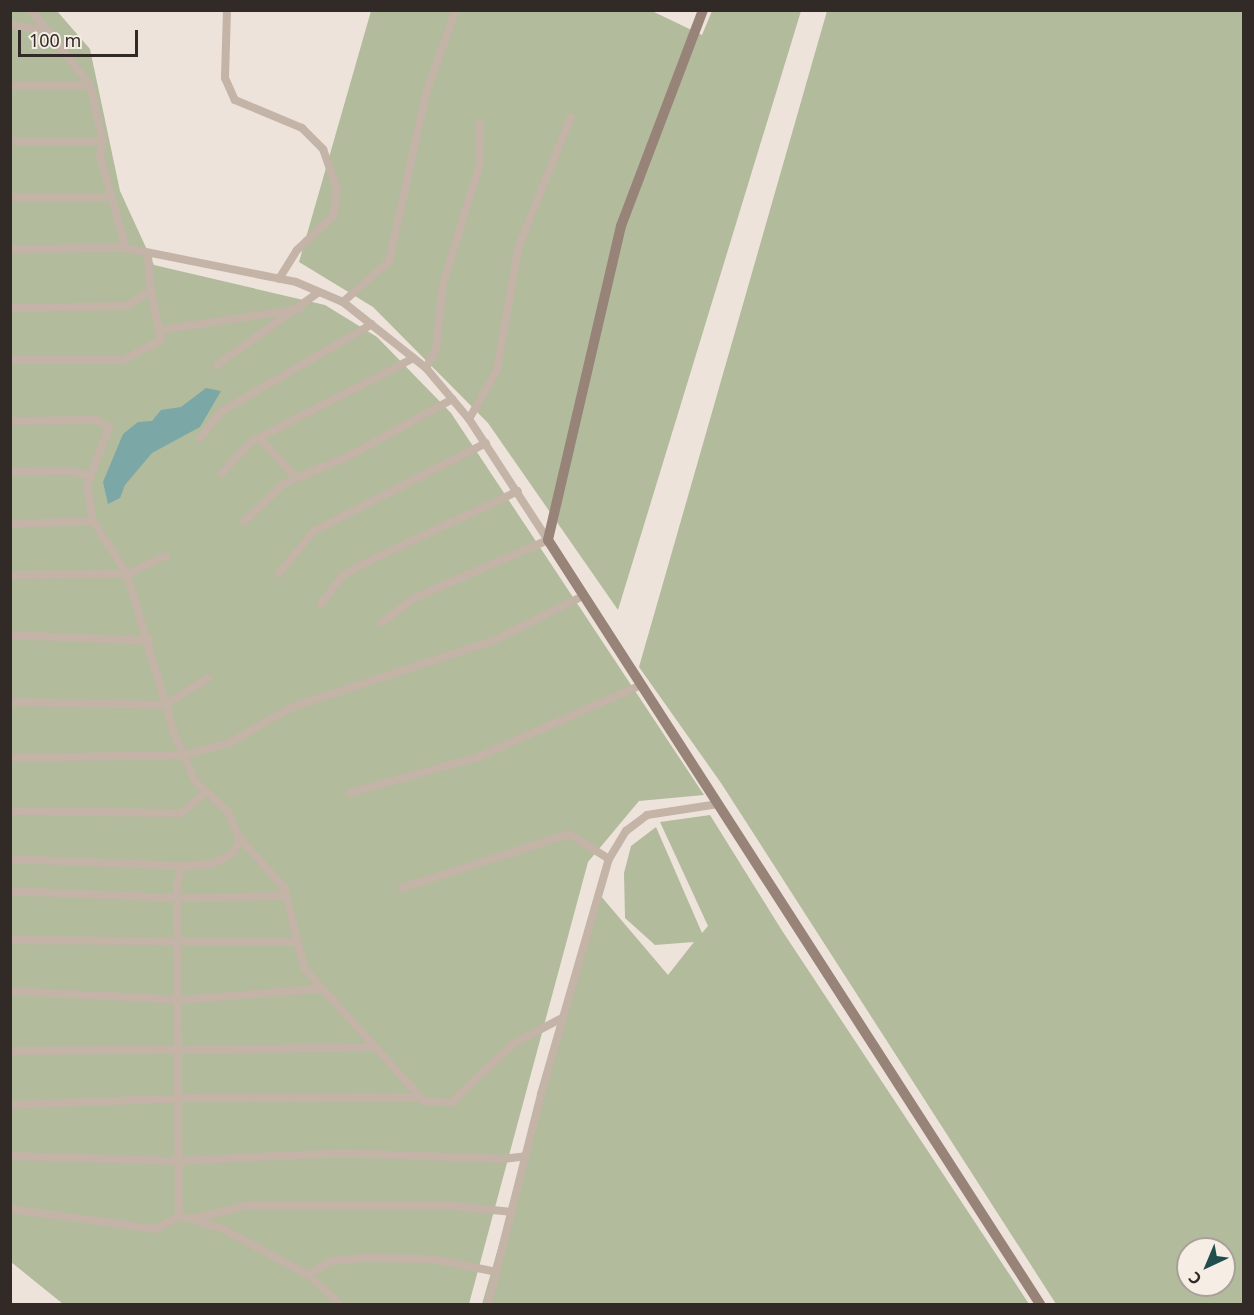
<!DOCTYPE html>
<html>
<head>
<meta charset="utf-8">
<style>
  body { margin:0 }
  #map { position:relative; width:1254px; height:1315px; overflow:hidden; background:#eee3da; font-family:"Noto Sans",sans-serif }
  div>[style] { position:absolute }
  .green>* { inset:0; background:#b2bb9c }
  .water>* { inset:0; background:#7ca7a7 }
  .street>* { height:8px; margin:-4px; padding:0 4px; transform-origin:4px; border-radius:4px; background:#c4b3a7 }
  .secondary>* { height:10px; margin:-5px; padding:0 5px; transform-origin:5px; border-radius:5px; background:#988379 }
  span { translate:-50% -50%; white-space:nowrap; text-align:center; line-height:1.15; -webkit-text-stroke:4.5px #f6eee5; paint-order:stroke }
  .frame { position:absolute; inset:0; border:12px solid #322a27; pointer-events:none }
  .north { position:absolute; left:1176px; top:1237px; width:60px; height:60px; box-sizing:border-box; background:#f6eee5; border:2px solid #a8a099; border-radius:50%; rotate:224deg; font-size:16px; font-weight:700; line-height:24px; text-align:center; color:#322a27 }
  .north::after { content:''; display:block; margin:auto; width:21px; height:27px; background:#214d4e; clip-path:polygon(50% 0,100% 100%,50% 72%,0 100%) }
  .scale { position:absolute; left:18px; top:30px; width:120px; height:27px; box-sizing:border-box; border:3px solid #322a27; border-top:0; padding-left:8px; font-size:18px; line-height:21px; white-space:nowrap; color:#322a27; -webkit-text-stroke:4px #f6eee5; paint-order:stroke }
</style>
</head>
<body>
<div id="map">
  <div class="green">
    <i style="clip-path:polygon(10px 11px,57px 11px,90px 49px,120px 191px,154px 265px,325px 305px,377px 337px,451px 413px,704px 795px,639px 801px,588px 862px,469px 1304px,63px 1304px,11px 1262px)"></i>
    <i style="clip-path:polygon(371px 11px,652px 11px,702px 35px,712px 11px,801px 11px,618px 610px,488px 423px,373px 307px,299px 262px)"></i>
    <i style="clip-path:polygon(evenodd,827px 11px,1243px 11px,1243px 1304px,1056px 1304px,721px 783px,639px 667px,827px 11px,1188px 1249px,1224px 1249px,1224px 1285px,1188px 1285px,1188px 1249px)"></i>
    <i style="clip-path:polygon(710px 815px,781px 929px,1029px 1304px,482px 1304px,600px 895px,668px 975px,694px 942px,655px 945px,625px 918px,624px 873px,631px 846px,656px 827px,702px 933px,708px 926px,660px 822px)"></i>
  </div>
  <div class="water">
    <i style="clip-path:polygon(206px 388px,221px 391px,200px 427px,152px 453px,125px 485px,120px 498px,108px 504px,103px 482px,123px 434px,138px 422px,152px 421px,161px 410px,181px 407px)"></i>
  </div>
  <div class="street">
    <i style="left:31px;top:10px;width:95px;rotate:51.8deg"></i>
    <i style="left:90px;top:85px;width:57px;rotate:76.9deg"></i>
    <i style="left:103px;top:141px;width:15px;rotate:101deg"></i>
    <i style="left:100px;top:156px;width:96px;rotate:74.2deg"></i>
    <i style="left:126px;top:248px;width:173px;rotate:11.3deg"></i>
    <i style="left:296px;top:282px;width:51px;rotate:23.1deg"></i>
    <i style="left:343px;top:302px;width:106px;rotate:38.5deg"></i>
    <i style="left:426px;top:368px;width:67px;rotate:49.9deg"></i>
    <i style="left:469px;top:419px;width:145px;rotate:56.9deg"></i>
    <i style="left:548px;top:540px;width:146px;rotate:156.6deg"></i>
    <i style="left:414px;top:598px;width:41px;rotate:142.9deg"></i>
    <i style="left:227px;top:10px;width:68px;rotate:91.7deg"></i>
    <i style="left:225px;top:78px;width:24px;rotate:66deg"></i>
    <i style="left:235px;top:100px;width:73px;rotate:22.7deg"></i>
    <i style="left:302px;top:128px;width:30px;rotate:45deg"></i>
    <i style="left:323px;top:149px;width:42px;rotate:70.7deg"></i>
    <i style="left:337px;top:189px;width:27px;rotate:98deg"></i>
    <i style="left:333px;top:216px;width:50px;rotate:136.6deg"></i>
    <i style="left:297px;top:250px;width:34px;rotate:122deg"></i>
    <i style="left:10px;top:25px;width:40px;rotate:8.5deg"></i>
    <i style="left:10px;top:86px;width:80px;rotate:-0.7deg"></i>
    <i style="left:10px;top:141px;width:93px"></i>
    <i style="left:10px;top:197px;width:100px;rotate:0.6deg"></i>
    <i style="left:10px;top:249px;width:116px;rotate:-0.5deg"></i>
    <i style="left:343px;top:302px;width:62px;rotate:-41.7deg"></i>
    <i style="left:389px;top:261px;width:175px;rotate:-77.5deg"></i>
    <i style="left:427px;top:90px;width:80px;rotate:-70.2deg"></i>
    <i style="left:10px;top:308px;width:116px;rotate:-1deg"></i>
    <i style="left:126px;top:306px;width:29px;rotate:-31deg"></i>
    <i style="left:151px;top:291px;width:35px;rotate:-95deg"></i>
    <i style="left:161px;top:330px;width:140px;rotate:-8.7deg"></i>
    <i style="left:10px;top:360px;width:113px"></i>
    <i style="left:123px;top:360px;width:43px;rotate:-27.8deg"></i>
    <i style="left:161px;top:340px;width:50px;rotate:-101.5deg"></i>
    <i style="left:217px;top:365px;width:125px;rotate:-35.6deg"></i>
    <i style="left:426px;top:368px;width:21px;rotate:-62deg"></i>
    <i style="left:436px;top:349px;width:65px;rotate:-83.9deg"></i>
    <i style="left:443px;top:284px;width:122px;rotate:-72.9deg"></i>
    <i style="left:479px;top:167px;width:43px;rotate:-88.7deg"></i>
    <i style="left:469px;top:419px;width:56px;rotate:-60.3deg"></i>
    <i style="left:497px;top:370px;width:124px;rotate:-80.2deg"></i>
    <i style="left:518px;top:248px;width:141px;rotate:-68deg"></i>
    <i style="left:10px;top:421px;width:86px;rotate:-0.7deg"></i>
    <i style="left:96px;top:420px;width:15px;rotate:28deg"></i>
    <i style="left:109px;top:427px;width:62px;rotate:110.8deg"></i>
    <i style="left:87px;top:485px;width:36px;rotate:81deg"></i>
    <i style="left:93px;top:521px;width:63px;rotate:57.3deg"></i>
    <i style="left:127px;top:574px;width:166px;rotate:73.5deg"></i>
    <i style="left:174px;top:733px;width:52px;rotate:66.4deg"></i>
    <i style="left:195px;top:781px;width:45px;rotate:43.2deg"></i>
    <i style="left:228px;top:812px;width:30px;rotate:66deg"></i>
    <i style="left:240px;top:839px;width:16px;rotate:117deg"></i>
    <i style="left:233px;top:853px;width:23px;rotate:151deg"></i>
    <i style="left:213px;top:864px;width:30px;rotate:176deg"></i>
    <i style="left:183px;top:866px;width:17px;rotate:111deg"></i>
    <i style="left:177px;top:882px;width:335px;rotate:89.7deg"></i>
    <i style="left:200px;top:438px;width:35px;rotate:-51deg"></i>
    <i style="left:222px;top:411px;width:173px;rotate:-30.1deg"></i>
    <i style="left:260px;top:439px;width:54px;rotate:46.5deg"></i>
    <i style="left:10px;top:472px;width:61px;rotate:-0.9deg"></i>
    <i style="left:71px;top:471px;width:21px;rotate:14deg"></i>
    <i style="left:222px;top:473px;width:42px;rotate:-46.9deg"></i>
    <i style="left:251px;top:442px;width:183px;rotate:-27.3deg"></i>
    <i style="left:244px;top:522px;width:54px;rotate:-44.3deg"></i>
    <i style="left:283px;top:484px;width:74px;rotate:-23.1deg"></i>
    <i style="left:351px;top:455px;width:116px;rotate:-28.8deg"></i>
    <i style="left:10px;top:524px;width:83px;rotate:-2.1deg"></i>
    <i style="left:279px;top:573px;width:55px;rotate:-50.2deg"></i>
    <i style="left:314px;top:531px;width:193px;rotate:-27.1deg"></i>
    <i style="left:10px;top:575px;width:117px;rotate:-0.5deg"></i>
    <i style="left:127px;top:574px;width:43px;rotate:-24.8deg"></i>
    <i style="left:321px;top:604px;width:34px;rotate:-53deg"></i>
    <i style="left:341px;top:577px;width:26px;rotate:-31deg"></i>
    <i style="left:363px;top:564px;width:171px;rotate:-25.2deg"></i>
    <i style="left:10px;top:635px;width:140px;rotate:2.5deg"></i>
    <i style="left:10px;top:702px;width:155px;rotate:1.1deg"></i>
    <i style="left:165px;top:705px;width:51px;rotate:-32.1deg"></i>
    <i style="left:10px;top:758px;width:174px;rotate:-1deg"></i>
    <i style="left:184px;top:755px;width:47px;rotate:-14.9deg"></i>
    <i style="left:229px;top:743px;width:73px;rotate:-29.7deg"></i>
    <i style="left:292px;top:707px;width:212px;rotate:-18.2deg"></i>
    <i style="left:493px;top:641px;width:101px;rotate:-26.6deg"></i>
    <i style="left:350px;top:793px;width:133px;rotate:-15.7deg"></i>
    <i style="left:478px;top:757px;width:178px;rotate:-23.8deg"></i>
    <i style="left:10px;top:811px;width:171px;rotate:0.7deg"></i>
    <i style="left:181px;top:813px;width:33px;rotate:-39deg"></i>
    <i style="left:10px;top:859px;width:173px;rotate:2.3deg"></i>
    <i style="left:284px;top:887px;width:83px;rotate:76.1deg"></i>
    <i style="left:304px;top:968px;width:179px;rotate:47.9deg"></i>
    <i style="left:424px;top:1101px;width:27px;rotate:4deg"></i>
    <i style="left:451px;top:1103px;width:86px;rotate:-43.6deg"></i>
    <i style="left:513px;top:1044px;width:55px;rotate:-28deg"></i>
    <i style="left:402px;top:888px;width:176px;rotate:-17.9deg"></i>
    <i style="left:569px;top:834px;width:47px;rotate:32deg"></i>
    <i style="left:10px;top:891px;width:166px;rotate:2.4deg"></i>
    <i style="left:176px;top:898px;width:107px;rotate:-1.1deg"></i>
    <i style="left:283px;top:896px;width:9px;rotate:-84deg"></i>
    <i style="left:284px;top:887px;width:65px;rotate:-132.5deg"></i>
    <i style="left:10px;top:940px;width:286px;rotate:0.4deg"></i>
    <i style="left:10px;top:991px;width:171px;rotate:3deg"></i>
    <i style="left:181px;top:1000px;width:138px;rotate:-4.6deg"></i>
    <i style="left:10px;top:1051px;width:363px;rotate:-0.5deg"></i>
    <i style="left:10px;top:1105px;width:171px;rotate:-2.3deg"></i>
    <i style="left:181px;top:1098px;width:239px;rotate:-0.2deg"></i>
    <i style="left:10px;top:1156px;width:168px;rotate:1.7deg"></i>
    <i style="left:178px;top:1161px;width:162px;rotate:-2.8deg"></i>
    <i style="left:340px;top:1153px;width:163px;rotate:2.1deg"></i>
    <i style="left:503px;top:1159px;width:23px;rotate:-7deg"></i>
    <i style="left:10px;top:1209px;width:147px;rotate:7.8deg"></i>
    <i style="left:156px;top:1229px;width:26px;rotate:-28deg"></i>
    <i style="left:179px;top:1217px;width:13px;rotate:9deg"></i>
    <i style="left:192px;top:1219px;width:33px;rotate:18deg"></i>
    <i style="left:223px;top:1229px;width:97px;rotate:28.4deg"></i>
    <i style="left:308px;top:1275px;width:43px;rotate:42.2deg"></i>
    <i style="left:192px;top:1219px;width:55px;rotate:-13.8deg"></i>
    <i style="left:245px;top:1206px;width:207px"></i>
    <i style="left:452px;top:1206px;width:60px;rotate:5.7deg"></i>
    <i style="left:308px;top:1275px;width:27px;rotate:-31deg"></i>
    <i style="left:331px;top:1261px;width:36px;rotate:-5deg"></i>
    <i style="left:367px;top:1258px;width:66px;rotate:0.9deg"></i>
    <i style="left:433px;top:1259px;width:65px;rotate:11.5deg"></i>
    <i style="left:488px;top:1304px;width:217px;rotate:-75.8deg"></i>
    <i style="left:541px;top:1094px;width:245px;rotate:-73.9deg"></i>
    <i style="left:609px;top:859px;width:33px;rotate:-59deg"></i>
    <i style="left:626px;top:831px;width:26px;rotate:-37deg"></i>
    <i style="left:647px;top:815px;width:72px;rotate:-8.8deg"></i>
  </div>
  <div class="secondary">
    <i style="left:703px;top:10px;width:231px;rotate:110.8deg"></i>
    <i style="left:621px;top:226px;width:322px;rotate:103.1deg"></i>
    <i style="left:548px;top:540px;width:909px;rotate:57.22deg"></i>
  </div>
  <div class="frame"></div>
  <div class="north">С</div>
  <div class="scale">100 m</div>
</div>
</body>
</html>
